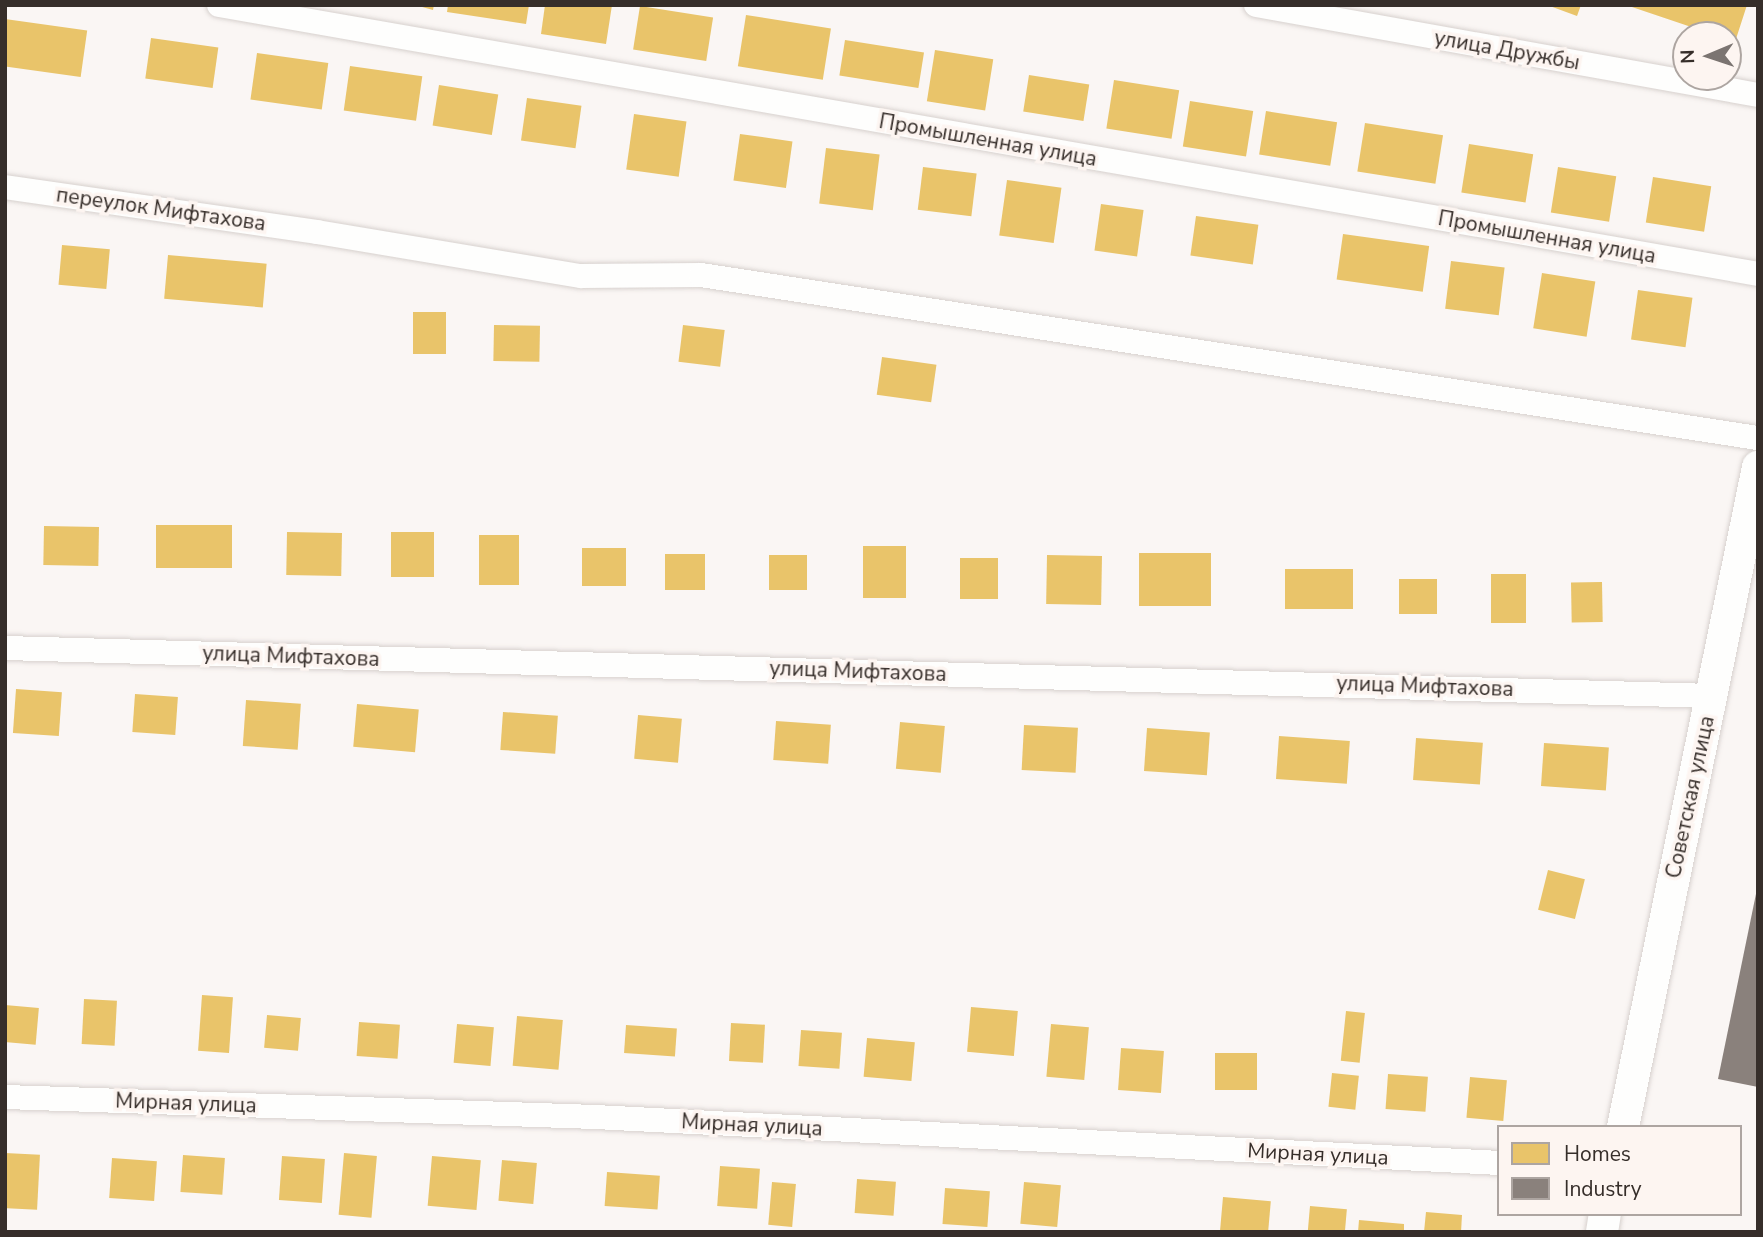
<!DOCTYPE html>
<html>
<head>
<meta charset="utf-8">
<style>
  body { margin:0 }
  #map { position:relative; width:1763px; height:1237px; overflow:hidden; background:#faf6f4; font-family:"Nunito Sans",sans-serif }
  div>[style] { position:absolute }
  .homes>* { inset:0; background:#e9c46a; transform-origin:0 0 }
  .industry>* { inset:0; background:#8a817c }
  .roads { filter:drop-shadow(0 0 2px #d7d1ce) drop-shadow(0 0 2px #d7d1ce) }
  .minor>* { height:24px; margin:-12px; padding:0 12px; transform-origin:12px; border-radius:12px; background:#fefefd }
  .major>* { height:32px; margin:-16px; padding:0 16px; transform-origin:16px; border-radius:16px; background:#fefefd }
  span { translate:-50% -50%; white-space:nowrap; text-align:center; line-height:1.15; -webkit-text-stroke:7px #fdf5f1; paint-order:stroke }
  .street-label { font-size:21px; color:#362e2a }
  .frame { position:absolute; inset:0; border:7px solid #362e2a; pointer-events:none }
  .legend { position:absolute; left:1497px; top:1125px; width:245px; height:91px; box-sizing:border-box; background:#fdf5f1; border:2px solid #ada5a1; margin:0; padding:9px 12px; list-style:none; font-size:21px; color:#362e2a }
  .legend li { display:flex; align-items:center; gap:14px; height:35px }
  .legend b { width:35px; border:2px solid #ada5a1 }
  .north { position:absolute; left:1672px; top:21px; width:70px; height:70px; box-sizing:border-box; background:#fdf5f1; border:2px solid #ada5a1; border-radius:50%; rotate:268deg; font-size:19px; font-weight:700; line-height:28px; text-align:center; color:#362e2a }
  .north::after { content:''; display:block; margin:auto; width:24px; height:32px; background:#7b7471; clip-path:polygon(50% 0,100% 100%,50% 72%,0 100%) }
</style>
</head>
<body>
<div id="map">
  <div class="homes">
    <i style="clip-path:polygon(415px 5px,434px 5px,433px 10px)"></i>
    <i style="clip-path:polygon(448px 5px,529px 5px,526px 24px,447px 12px)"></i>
    <i style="clip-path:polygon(545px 5px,612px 5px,606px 44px,541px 34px)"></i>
    <i style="clip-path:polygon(1547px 5px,1581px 5px,1577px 16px)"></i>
    <i style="clip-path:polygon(1626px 5px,1747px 5px,1735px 42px,1728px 35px,1715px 35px)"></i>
    <i style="left:640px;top:6px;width:74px;height:44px;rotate:9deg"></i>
    <i style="left:746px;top:15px;width:86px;height:52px;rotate:9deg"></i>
    <i style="left:5px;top:19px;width:83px;height:47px;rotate:8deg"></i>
    <i style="left:151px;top:38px;width:68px;height:41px;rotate:8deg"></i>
    <i style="left:845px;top:40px;width:80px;height:36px;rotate:9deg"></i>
    <i style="left:935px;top:50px;width:59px;height:52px;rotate:9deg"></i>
    <i style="left:257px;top:53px;width:72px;height:47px;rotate:8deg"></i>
    <i style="left:350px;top:66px;width:73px;height:45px;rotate:8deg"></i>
    <i style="left:1029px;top:75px;width:61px;height:37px;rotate:9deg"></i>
    <i style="left:1114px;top:80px;width:66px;height:49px;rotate:9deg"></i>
    <i style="left:439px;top:85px;width:60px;height:41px;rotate:9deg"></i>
    <i style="left:527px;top:98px;width:55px;height:43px;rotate:8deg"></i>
    <i style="left:1190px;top:101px;width:64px;height:46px;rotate:9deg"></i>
    <i style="left:1266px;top:111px;width:72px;height:44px;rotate:9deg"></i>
    <i style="left:634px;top:114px;width:53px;height:56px;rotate:8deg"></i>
    <i style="left:1365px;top:123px;width:79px;height:49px;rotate:9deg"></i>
    <i style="left:740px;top:134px;width:53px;height:47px;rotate:8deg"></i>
    <i style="left:1469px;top:144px;width:65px;height:49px;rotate:9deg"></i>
    <i style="left:826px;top:148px;width:54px;height:56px;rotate:7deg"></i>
    <i style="left:923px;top:167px;width:54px;height:43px;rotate:7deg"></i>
    <i style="left:1558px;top:167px;width:59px;height:46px;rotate:9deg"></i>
    <i style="left:1653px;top:177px;width:59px;height:46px;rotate:9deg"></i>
    <i style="left:1007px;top:180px;width:55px;height:56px;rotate:8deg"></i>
    <i style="left:1101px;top:204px;width:43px;height:47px;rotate:8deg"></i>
    <i style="left:1196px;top:216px;width:63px;height:40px;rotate:8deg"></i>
    <i style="left:1343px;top:234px;width:87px;height:46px;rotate:8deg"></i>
    <i style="left:62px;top:245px;width:48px;height:40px;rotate:5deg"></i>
    <i style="left:168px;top:255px;width:99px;height:44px;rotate:5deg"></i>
    <i style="left:1451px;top:261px;width:54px;height:48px;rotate:7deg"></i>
    <i style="left:1542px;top:273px;width:54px;height:56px;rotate:9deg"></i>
    <i style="left:1638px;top:290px;width:55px;height:50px;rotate:8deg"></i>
    <i style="left:413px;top:312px;width:33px;height:42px"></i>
    <i style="left:494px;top:325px;width:46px;height:36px;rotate:1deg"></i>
    <i style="left:683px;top:325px;width:42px;height:37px;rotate:7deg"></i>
    <i style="left:882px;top:357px;width:55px;height:38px;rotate:8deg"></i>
    <i style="left:156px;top:525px;width:76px;height:43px"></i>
    <i style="left:44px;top:526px;width:55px;height:39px;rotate:1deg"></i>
    <i style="left:287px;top:532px;width:55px;height:43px;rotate:1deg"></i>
    <i style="left:391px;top:532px;width:43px;height:45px"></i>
    <i style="left:479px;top:535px;width:40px;height:50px"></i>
    <i style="left:863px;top:546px;width:43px;height:52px"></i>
    <i style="left:582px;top:548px;width:44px;height:38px"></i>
    <i style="left:1139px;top:553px;width:72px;height:53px"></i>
    <i style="left:665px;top:554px;width:40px;height:36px"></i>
    <i style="left:769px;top:555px;width:38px;height:35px"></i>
    <i style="left:1047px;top:555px;width:55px;height:49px;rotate:1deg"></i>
    <i style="left:960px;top:558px;width:38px;height:41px"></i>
    <i style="left:1285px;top:569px;width:68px;height:40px"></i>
    <i style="left:1491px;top:574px;width:35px;height:49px"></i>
    <i style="left:1399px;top:579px;width:38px;height:35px"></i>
    <i style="left:1602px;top:582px;width:40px;height:31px;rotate:89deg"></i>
    <i style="left:16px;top:689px;width:46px;height:44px;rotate:4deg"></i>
    <i style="left:135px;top:694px;width:43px;height:38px;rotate:4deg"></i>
    <i style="left:246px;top:700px;width:55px;height:46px;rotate:4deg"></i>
    <i style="left:357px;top:704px;width:62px;height:43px;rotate:5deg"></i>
    <i style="left:503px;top:712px;width:55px;height:38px;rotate:4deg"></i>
    <i style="left:638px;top:715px;width:44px;height:44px;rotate:5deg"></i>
    <i style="left:776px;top:721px;width:55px;height:39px;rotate:4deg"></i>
    <i style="left:900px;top:722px;width:45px;height:47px;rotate:5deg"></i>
    <i style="left:1024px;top:725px;width:54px;height:45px;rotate:3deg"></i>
    <i style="left:1147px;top:728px;width:63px;height:43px;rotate:4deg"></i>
    <i style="left:1279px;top:736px;width:71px;height:43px;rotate:4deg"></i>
    <i style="left:1416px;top:738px;width:67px;height:42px;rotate:4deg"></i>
    <i style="left:1544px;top:743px;width:65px;height:43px;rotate:4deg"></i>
    <i style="left:1548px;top:870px;width:38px;height:41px;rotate:14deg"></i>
    <i style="left:202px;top:995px;width:31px;height:56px;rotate:4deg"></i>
    <i style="left:84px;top:999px;width:33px;height:45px;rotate:3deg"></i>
    <i style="left:5px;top:1005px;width:34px;height:37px;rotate:5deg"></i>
    <i style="left:971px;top:1007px;width:47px;height:45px;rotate:5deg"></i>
    <i style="left:1346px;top:1011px;width:19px;height:50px;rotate:6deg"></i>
    <i style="left:267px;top:1015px;width:34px;height:33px;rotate:5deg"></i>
    <i style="left:517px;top:1016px;width:46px;height:50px;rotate:5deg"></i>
    <i style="left:359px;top:1022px;width:41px;height:34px;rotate:4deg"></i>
    <i style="left:731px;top:1023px;width:34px;height:38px;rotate:3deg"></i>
    <i style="left:457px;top:1024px;width:37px;height:39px;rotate:5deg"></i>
    <i style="left:1051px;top:1024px;width:38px;height:53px;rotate:5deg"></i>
    <i style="left:626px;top:1025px;width:51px;height:28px;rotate:4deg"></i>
    <i style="left:801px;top:1030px;width:41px;height:36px;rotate:4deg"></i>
    <i style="left:867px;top:1038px;width:48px;height:39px;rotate:5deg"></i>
    <i style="left:1121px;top:1048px;width:43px;height:42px;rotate:4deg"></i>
    <i style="left:1215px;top:1053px;width:42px;height:37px"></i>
    <i style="left:1332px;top:1073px;width:27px;height:34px;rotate:6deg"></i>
    <i style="left:1388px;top:1074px;width:40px;height:35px;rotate:4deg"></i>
    <i style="left:1470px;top:1077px;width:37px;height:41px;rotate:5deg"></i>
    <i style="left:5px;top:1153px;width:35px;height:55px;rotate:3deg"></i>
    <i style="left:344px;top:1153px;width:33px;height:62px;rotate:5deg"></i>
    <i style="left:183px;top:1155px;width:42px;height:37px;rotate:4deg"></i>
    <i style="left:282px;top:1156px;width:43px;height:44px;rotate:4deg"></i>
    <i style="left:432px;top:1156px;width:49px;height:50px;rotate:5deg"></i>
    <i style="left:112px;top:1158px;width:45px;height:40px;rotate:4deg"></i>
    <i style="left:502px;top:1160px;width:35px;height:41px;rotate:5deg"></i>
    <i style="left:720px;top:1166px;width:40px;height:40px;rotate:4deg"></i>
    <i style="left:607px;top:1172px;width:53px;height:34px;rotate:4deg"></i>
    <i style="left:857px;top:1179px;width:39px;height:34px;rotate:4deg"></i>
    <i style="left:772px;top:1182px;width:24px;height:43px;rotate:5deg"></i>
    <i style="left:1024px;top:1182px;width:37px;height:42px;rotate:5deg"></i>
    <i style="left:945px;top:1188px;width:45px;height:36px;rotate:4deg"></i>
    <i style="left:1223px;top:1197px;width:48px;height:35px;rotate:5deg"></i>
    <i style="left:1310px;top:1206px;width:37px;height:26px;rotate:5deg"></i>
    <i style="clip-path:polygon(1426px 1212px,1462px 1215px,1461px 1232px,1424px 1232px)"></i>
    <i style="clip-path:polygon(1359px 1220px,1404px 1224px,1404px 1232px,1358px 1232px)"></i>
  </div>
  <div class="industry">
    <i style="clip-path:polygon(1757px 889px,1758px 890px,1758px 1087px,1718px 1079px)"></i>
  </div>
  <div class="roads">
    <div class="minor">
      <i style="left:219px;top:5px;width:1562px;rotate:9.91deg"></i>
      <i style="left:1256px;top:5px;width:510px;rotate:10.16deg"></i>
      <i style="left:5px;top:187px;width:315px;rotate:8.2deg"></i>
      <i style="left:317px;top:232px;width:268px;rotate:9.5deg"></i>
      <i style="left:581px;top:276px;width:120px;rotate:-0.5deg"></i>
      <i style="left:701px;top:275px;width:1069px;rotate:8.77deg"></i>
      <i style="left:5px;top:648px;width:1707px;rotate:1.61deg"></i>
      <i style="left:5px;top:1097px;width:590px;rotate:1.94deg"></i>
      <i style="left:595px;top:1117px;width:905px;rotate:2.91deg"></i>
    </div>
    <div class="major">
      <i style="left:1623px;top:1127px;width:674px;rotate:-78.44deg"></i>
      <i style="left:1602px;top:1232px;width:18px;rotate:-81deg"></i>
    </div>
  </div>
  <div class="street-label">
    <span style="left:1507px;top:50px;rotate:10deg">улица Дружбы</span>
    <span style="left:988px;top:140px;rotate:10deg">Промышленная улица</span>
    <span style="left:161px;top:209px;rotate:8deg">переулок Мифтахова</span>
    <span style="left:1547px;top:237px;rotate:10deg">Промышленная улица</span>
    <span style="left:291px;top:656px;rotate:2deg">улица Мифтахова</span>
    <span style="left:858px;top:671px;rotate:2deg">улица Мифтахова</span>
    <span style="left:1425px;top:686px;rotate:2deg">улица Мифтахова</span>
    <span style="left:1690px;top:797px;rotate:-78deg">Советская улица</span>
    <span style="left:186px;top:1103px;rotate:2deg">Мирная улица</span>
    <span style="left:752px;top:1125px;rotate:3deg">Мирная улица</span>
    <span style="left:1318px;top:1154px;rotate:3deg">Мирная улица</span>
  </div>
  <div class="frame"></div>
  <ul class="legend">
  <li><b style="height:19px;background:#e9c46a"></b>Homes</li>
  <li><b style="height:19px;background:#8a817c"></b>Industry</li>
  </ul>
  <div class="north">N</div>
</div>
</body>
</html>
